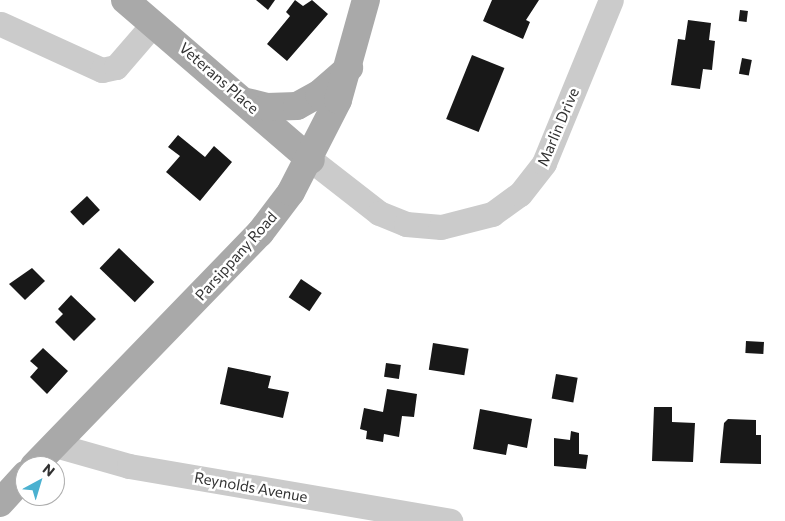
<!DOCTYPE html>
<html>
<head>
<meta charset="utf-8">
<style>
  body { margin:0 }
  #map { position:relative; width:785px; height:521px; overflow:hidden; background:#fff; font-family:Commissioner,sans-serif }
  div>[style] { position:absolute }
  .building>* { inset:0; background:#181818; transform-origin:0 0 }
  .minor>* { height:25px; margin:-12.5px; padding:0 12.5px; transform-origin:12.5px; border-radius:12.5px; background:#cbcbcb }
  .major>* { height:28px; margin:-14px; padding:0 14px; transform-origin:14px; border-radius:14px; background:#a9a9a9 }
  span { translate:-50% -50%; white-space:nowrap; text-align:center; line-height:1.15; -webkit-text-stroke:5px #fff; paint-order:stroke }
  .street-label { font-size:15px; color:#313131 }
  .north { position:absolute; left:15px; top:456px; width:50px; height:50px; box-sizing:border-box; background:#fff; border:1px solid #adadad; border-radius:50%; rotate:39deg; font-size:14px; font-weight:700; line-height:20px; text-align:center; color:#313131 }
  .north::after { content:''; display:block; margin:auto; width:18px; height:22px; background:#4bb1d0; clip-path:polygon(50% 0,100% 100%,50% 72%,0 100%) }
</style>
</head>
<body>
<div id="map">
  <div class="building">
    <i style="clip-path:polygon(256px 0,275px 0,268px 10px)"></i>
    <i style="clip-path:polygon(295px 0,303px 6px,312px 0,328px 14px,287px 61px,267px 44px,290px 16px,286px 12px)"></i>
    <i style="clip-path:polygon(492px 0,539px 0,526px 20px,530px 22px,523px 39px,483px 21px)"></i>
    <i style="left:740px;top:10px;width:8px;height:11px;rotate:7deg"></i>
    <i style="clip-path:polygon(688px 20px,711px 23px,709px 40px,715px 41px,712px 70px,703px 69px,700px 89px,671px 85px,678px 39px,685px 40px)"></i>
    <i style="left:472px;top:55px;width:35px;height:69px;rotate:22deg"></i>
    <i style="left:742px;top:58px;width:10px;height:16px;rotate:11deg"></i>
    <i style="clip-path:polygon(178px 135px,205px 157px,214px 146px,232px 162px,200px 201px,166px 172px,180px 156px,168px 147px)"></i>
    <i style="left:87px;top:196px;width:19px;height:23px;rotate:47deg"></i>
    <i style="left:119px;top:248px;width:49px;height:28px;rotate:44deg"></i>
    <i style="clip-path:polygon(32px 268px,45px 281px,25px 300px,9px 284px)"></i>
    <i style="left:301px;top:279px;width:25px;height:22px;rotate:34deg"></i>
    <i style="clip-path:polygon(71px 295px,96px 319px,74px 341px,55px 322px,63px 314px,58px 309px)"></i>
    <i style="left:746px;top:341px;width:18px;height:12px;rotate:3deg"></i>
    <i style="left:433px;top:343px;width:36px;height:27px;rotate:9deg"></i>
    <i style="clip-path:polygon(43px 348px,68px 371px,47px 394px,30px 377px,38px 368px,30px 361px)"></i>
    <i style="left:386px;top:363px;width:15px;height:14px;rotate:8deg"></i>
    <i style="clip-path:polygon(228px 367px,271px 376px,268px 388px,289px 392px,283px 418px,220px 404px)"></i>
    <i style="left:556px;top:374px;width:22px;height:25px;rotate:10deg"></i>
    <i style="clip-path:polygon(387px 389px,417px 394px,414px 417px,402px 416px,399px 437px,384px 434px,383px 442px,366px 439px,367px 431px,360px 429px,364px 408px,383px 412px)"></i>
    <i style="clip-path:polygon(654px 407px,672px 407px,672px 422px,695px 423px,693px 462px,652px 461px)"></i>
    <i style="clip-path:polygon(480px 409px,532px 419px,527px 448px,508px 444px,506px 455px,473px 449px)"></i>
    <i style="clip-path:polygon(728px 419px,756px 420px,756px 435px,761px 435px,761px 464px,720px 463px,724px 423px)"></i>
    <i style="clip-path:polygon(571px 431px,579px 433px,579px 454px,588px 455px,586px 469px,554px 466px,554px 438px,570px 440px)"></i>
  </div>
  <div class="minor">
    <i style="left:1px;top:24px;width:111px;rotate:24.5deg"></i>
    <i style="left:102px;top:70px;width:14px;rotate:-12deg"></i>
    <i style="left:116px;top:67px;width:58px;rotate:-49.2deg"></i>
    <i style="left:311px;top:160px;width:86px;rotate:37.9deg"></i>
    <i style="left:379px;top:213px;width:29px;rotate:22deg"></i>
    <i style="left:406px;top:224px;width:35px;rotate:5deg"></i>
    <i style="left:441px;top:227px;width:53px;rotate:-14.3deg"></i>
    <i style="left:492px;top:214px;width:34px;rotate:-36deg"></i>
    <i style="left:520px;top:194px;width:39px;rotate:-52deg"></i>
    <i style="left:544px;top:163px;width:176px;rotate:-67.7deg"></i>
    <i style="left:55px;top:445px;width:77px;rotate:15.8deg"></i>
    <i style="left:129px;top:466px;width:326px;rotate:9.7deg"></i>
  </div>
  <div class="major">
    <i style="left:125px;top:0;width:245px;rotate:40.7deg"></i>
    <i style="left:247px;top:102px;width:21px;rotate:14deg"></i>
    <i style="left:267px;top:107px;width:30px;rotate:-2deg"></i>
    <i style="left:297px;top:106px;width:25px;rotate:-29deg"></i>
    <i style="left:319px;top:94px;width:40px;rotate:-41deg"></i>
    <i style="left:34px;top:466px;width:325px;rotate:-45.9deg"></i>
    <i style="left:260px;top:233px;width:51px;rotate:-52.9deg"></i>
    <i style="left:291px;top:192px;width:103px;rotate:-62.9deg"></i>
    <i style="left:338px;top:100px;width:104px;rotate:-74.4deg"></i>
    <i style="left:0;top:503px;width:38px;rotate:-48deg"></i>
  </div>
  <div class="street-label">
    <span style="left:219px;top:78px;rotate:41deg">Veterans Place</span>
    <span style="left:558px;top:127px;rotate:-67deg">Marlin Drive</span>
    <span style="left:236px;top:256px;rotate:-48deg">Parsippany Road</span>
    <span style="left:251px;top:487px;rotate:10deg">Reynolds Avenue</span>
  </div>
  <div class="north">N</div>
</div>
</body>
</html>
